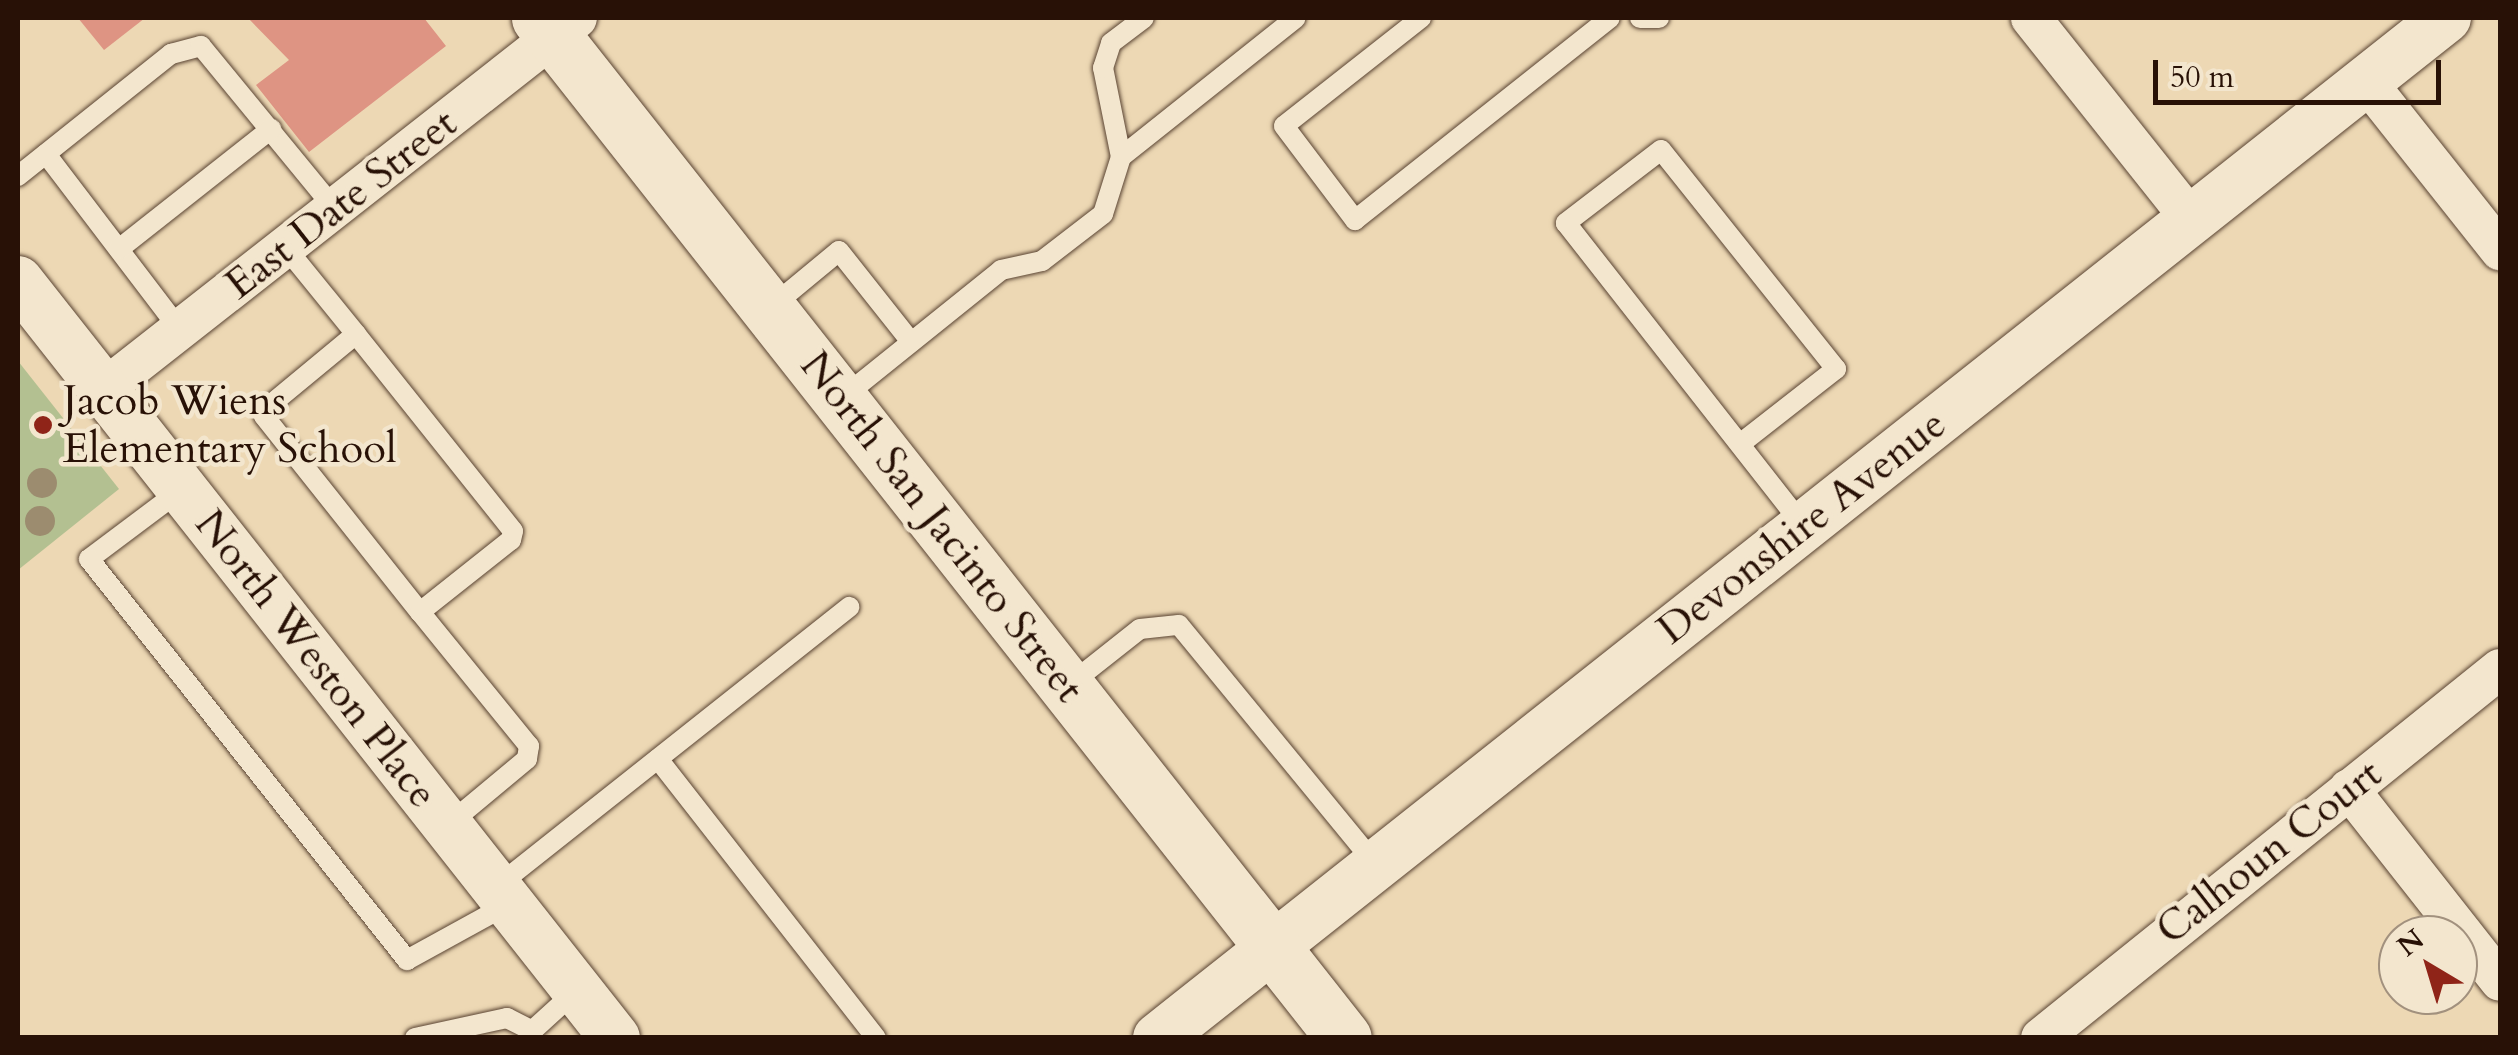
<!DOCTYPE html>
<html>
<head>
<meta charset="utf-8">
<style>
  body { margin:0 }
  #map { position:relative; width:2518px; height:1055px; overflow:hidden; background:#edd8b4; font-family:Cardo,serif }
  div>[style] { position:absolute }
  .green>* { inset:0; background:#b3c091 }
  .building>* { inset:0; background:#de9483 }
  .roads { filter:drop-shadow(0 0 2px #594332) drop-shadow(0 0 2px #594332) }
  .service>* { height:20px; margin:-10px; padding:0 10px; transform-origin:10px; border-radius:10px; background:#f3e6ce }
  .minor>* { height:40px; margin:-20px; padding:0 20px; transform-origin:20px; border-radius:20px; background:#f3e6ce }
  .tertiary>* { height:50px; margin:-25px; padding:0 25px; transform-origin:25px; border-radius:25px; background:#f3e6ce }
  .secondary>* { height:55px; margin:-27.5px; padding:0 27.5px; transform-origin:27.5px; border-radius:27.5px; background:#f3e6ce }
  .trees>* { width:30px; height:30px; margin:-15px; border-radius:50%; background:#9c8c6f }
  .dots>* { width:28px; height:28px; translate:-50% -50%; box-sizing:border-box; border:5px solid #f3e6ce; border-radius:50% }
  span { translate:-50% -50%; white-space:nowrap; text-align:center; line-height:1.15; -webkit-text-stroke:9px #f3e6ce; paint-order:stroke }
  .street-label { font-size:42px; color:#281106 }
  .poi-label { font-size:42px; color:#281106 }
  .left { translate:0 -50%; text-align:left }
  .frame { position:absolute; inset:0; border:20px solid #281106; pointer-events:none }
  .north { position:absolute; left:2378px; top:915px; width:100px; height:100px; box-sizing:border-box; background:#f3e6ce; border:2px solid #a2917e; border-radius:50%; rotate:322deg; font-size:28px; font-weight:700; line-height:40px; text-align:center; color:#281106 }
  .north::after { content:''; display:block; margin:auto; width:35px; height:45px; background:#8f2418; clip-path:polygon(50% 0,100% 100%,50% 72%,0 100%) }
  .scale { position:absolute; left:2153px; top:60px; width:288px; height:45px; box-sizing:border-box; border:5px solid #281106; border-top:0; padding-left:12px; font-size:30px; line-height:35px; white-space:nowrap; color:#281106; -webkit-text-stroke:8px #f3e6ce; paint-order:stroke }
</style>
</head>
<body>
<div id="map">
  <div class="green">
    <i style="clip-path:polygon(18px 361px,119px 489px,18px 570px)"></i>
  </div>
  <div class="building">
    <i style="clip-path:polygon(78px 18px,145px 18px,104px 50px)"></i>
    <i style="clip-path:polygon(248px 18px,424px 18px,446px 46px,309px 152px,256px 85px,289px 60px)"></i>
  </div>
  <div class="roads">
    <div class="service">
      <i style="left:1421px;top:18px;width:174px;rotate:141.8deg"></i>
      <i style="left:1284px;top:126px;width:118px;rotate:52.9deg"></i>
      <i style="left:1355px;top:220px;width:325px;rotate:-38.4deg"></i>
      <i style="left:1640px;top:18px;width:19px"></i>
      <i style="left:46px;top:154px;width:223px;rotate:52.7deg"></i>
      <i style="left:1121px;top:157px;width:223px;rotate:-38.5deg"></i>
      <i style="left:18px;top:176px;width:196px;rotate:-38.6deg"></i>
      <i style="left:171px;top:54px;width:31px;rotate:-15deg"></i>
      <i style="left:201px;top:46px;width:211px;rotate:50.6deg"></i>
      <i style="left:286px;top:248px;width:111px;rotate:50.9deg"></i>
      <i style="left:119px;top:249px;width:194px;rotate:-38.3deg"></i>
      <i style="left:770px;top:308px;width:89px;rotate:-39.6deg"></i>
      <i style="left:839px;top:251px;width:116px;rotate:51.6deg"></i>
      <i style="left:842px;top:398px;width:204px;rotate:-38.8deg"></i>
      <i style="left:1001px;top:270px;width:42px;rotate:-12.4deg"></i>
      <i style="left:1042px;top:261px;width:77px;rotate:-37.6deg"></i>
      <i style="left:1103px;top:214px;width:60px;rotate:-72.5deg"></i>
      <i style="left:1121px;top:157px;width:91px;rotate:-101.4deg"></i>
      <i style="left:1103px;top:68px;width:26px;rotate:-72deg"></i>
      <i style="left:1111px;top:43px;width:41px;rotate:-37.1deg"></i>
      <i style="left:1740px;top:444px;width:122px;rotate:-38deg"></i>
      <i style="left:1836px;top:369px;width:280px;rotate:-128.6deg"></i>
      <i style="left:1661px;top:150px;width:120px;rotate:142.5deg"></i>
      <i style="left:1566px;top:223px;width:385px;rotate:51.9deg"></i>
      <i style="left:181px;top:490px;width:115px;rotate:143.1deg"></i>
      <i style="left:89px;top:559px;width:512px;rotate:51.58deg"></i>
      <i style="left:407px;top:960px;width:116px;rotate:-28.8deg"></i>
      <i style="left:420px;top:612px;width:116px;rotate:-38.4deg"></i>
      <i style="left:511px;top:540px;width:9px;rotate:-77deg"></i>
      <i style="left:513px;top:531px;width:252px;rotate:-128.6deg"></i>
      <i style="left:356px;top:334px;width:121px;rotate:140.4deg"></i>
      <i style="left:263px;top:411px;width:5px;rotate:79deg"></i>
      <i style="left:264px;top:416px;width:251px;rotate:51.5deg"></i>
      <i style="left:420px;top:612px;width:173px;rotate:50.9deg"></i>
      <i style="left:529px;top:746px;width:13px;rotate:99deg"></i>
      <i style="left:527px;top:759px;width:102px;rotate:140.2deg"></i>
      <i style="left:1069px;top:685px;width:90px;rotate:-38.3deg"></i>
      <i style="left:1140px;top:629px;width:39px;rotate:-6deg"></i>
      <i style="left:1179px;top:625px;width:310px;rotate:50.6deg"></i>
      <i style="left:658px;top:759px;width:354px;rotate:52deg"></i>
      <i style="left:496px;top:887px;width:451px;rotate:-38.4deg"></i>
      <i style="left:532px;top:1031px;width:61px;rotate:-42.3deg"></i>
      <i style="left:415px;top:1038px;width:94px;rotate:-12.3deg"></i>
      <i style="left:507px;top:1018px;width:28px;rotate:27deg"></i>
    </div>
    <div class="minor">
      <i style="left:2031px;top:18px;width:257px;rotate:51.5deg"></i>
      <i style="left:2366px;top:81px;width:216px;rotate:51.6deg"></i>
      <i style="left:104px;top:389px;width:601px;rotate:-38.11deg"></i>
      <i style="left:2349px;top:789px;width:244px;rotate:51.8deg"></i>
      <i style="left:2041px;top:1038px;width:589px;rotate:-38.8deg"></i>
    </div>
    <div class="tertiary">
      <i style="left:18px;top:281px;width:964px;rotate:51.74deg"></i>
      <i style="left:1158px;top:1038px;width:1643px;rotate:-38.38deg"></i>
    </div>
    <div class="secondary">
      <i style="left:539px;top:18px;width:1299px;rotate:51.72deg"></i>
    </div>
  </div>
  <div class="trees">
    <i style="left:42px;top:483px"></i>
    <i style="left:40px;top:521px"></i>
  </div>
  <div class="dots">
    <i style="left:43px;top:425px;background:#8f2418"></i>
  </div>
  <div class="street-label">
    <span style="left:341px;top:204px;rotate:-38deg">East Date Street</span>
    <span style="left:942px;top:527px;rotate:52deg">North San Jacinto Street</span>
    <span style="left:1802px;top:527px;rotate:-38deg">Devonshire Avenue</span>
    <span style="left:316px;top:659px;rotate:52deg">North Weston Place</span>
    <span style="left:2269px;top:852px;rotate:-38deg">Calhoun Court</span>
  </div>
  <div class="poi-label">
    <span class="left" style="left:63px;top:425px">Jacob Wiens<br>Elementary School</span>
  </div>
  <div class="frame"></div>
  <div class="north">N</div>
  <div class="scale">50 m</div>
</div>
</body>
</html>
